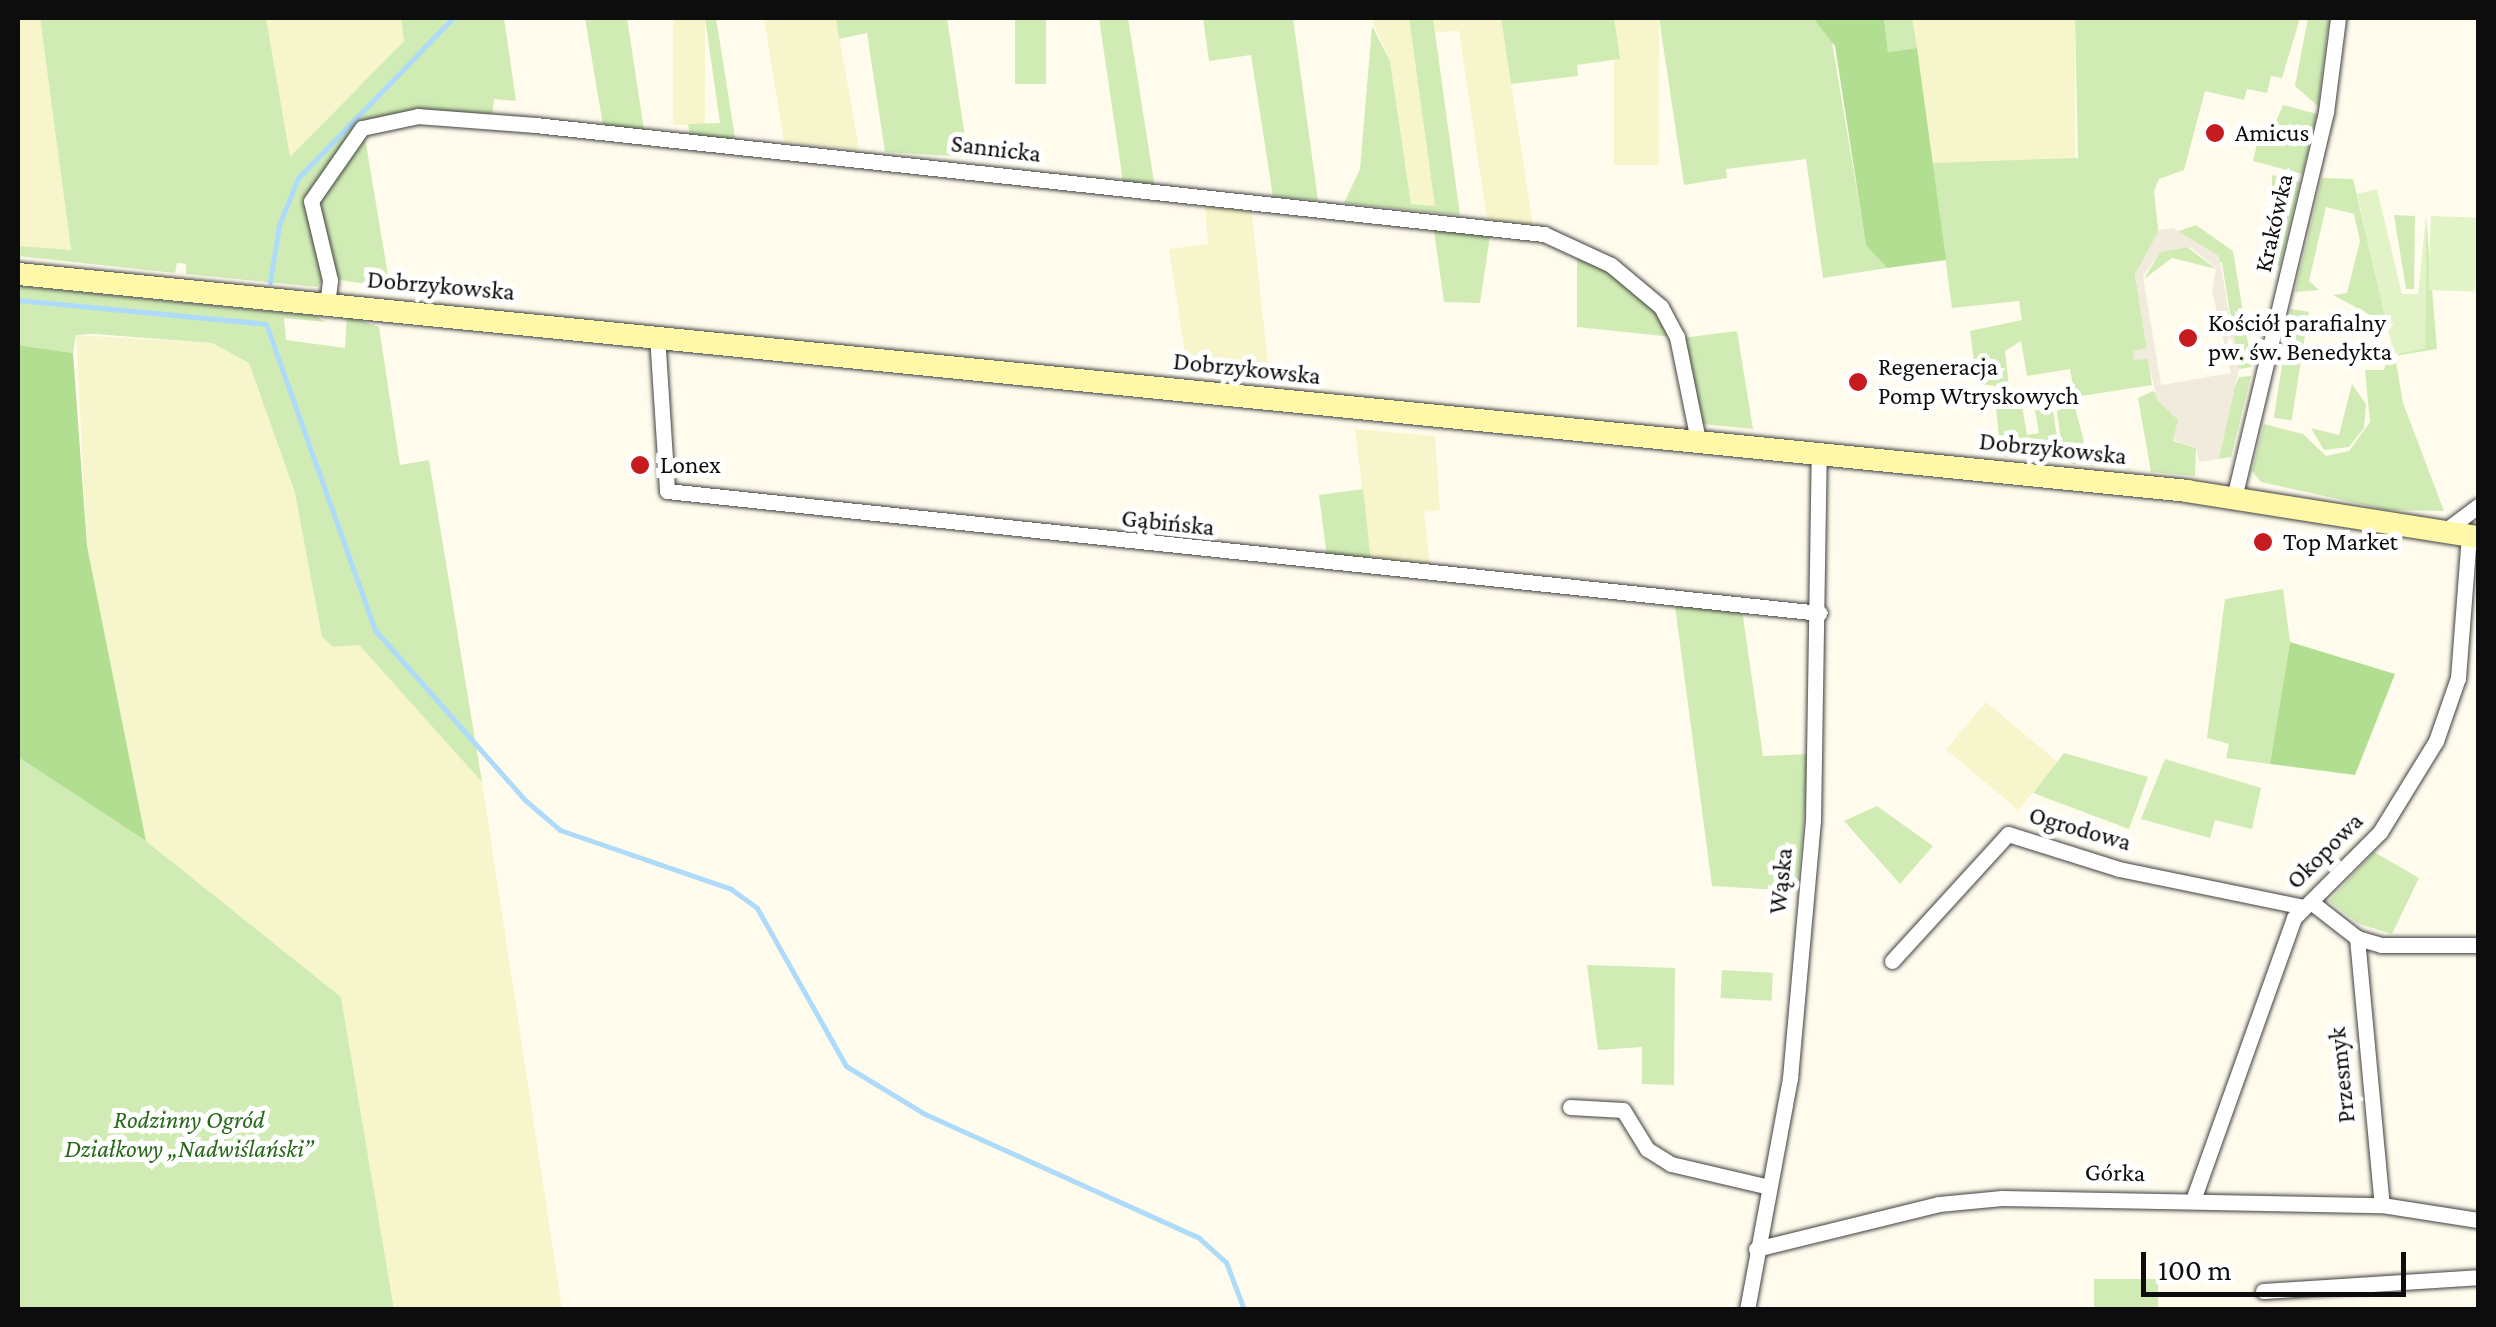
<!DOCTYPE html>
<html>
<head>
<meta charset="utf-8">
<style>
  body { margin:0 }
  #map { position:relative; width:2496px; height:1327px; overflow:hidden; background:#fffced; font-family:"Crimson Pro",serif }
  div>[style] { position:absolute }
  .farmland>* { inset:0; background:#f7f5cb; transform-origin:0 0 }
  .green>* { inset:0; background:#d0ecb4; transform-origin:0 0 }
  .forest>* { inset:0; background:#b2de92 }
  .pitch>* { inset:0; background:#e2f3c7; transform-origin:0 0 }
  .plaza>* { inset:0; background:#f0ebdc }
  .stream>* { height:5px; margin:-2.5px; padding:0 2.5px; transform-origin:2.5px; border-radius:2.5px; background:#aedbfa }
  .roads { filter:drop-shadow(0 0 2px #404040) drop-shadow(0 0 2px #404040) }
  .street>* { height:15px; margin:-7.5px; padding:0 7.5px; transform-origin:7.5px; border-radius:7.5px; background:#fff }
  .secondary>* { height:22px; margin:-11px; padding:0 11px; transform-origin:11px; border-radius:11px; background:#fff8a8 }
  .dots>* { width:28px; height:28px; translate:-50% -50%; box-sizing:border-box; border:5px solid #fff; border-radius:50% }
  span { translate:-50% -50%; white-space:nowrap; text-align:center; line-height:1.15; -webkit-text-stroke:10px #fff; paint-order:stroke }
  .poi-label { font-size:25px; color:#0d0d0d }
  .left { translate:0 -50%; text-align:left }
  .street-label { font-size:25px; color:#0d0d0d }
  .park-label { font-size:25px; color:#276919; font-style:italic }
  .frame { position:absolute; inset:0; border:20px solid #0d0d0d; pointer-events:none }
  .scale { position:absolute; left:2141px; top:1252px; width:265px; height:45px; box-sizing:border-box; border:5px solid #0d0d0d; border-top:0; padding-left:12px; font-size:30px; line-height:35px; white-space:nowrap; color:#0d0d0d; -webkit-text-stroke:8px #fff; paint-order:stroke }
</style>
</head>
<body>
<div id="map">
  <div class="farmland">
    <i style="clip-path:polygon(18px 18px,40px 18px,71px 251px,18px 246px)"></i>
    <i style="clip-path:polygon(266px 18px,401px 18px,404px 41px,289px 158px)"></i>
    <i style="left:673px;top:18px;width:32px;height:107px"></i>
    <i style="clip-path:polygon(764px 18px,836px 18px,859px 150px,784px 142px)"></i>
    <i style="clip-path:polygon(1371px 18px,1409px 18px,1436px 206px,1411px 204px,1390px 61px)"></i>
    <i style="clip-path:polygon(1433px 18px,1501px 18px,1533px 226px,1487px 219px,1459px 31px,1435px 32px)"></i>
    <i style="left:1614px;top:18px;width:45px;height:147px"></i>
    <i style="left:1912px;top:18px;width:163px;height:146px"></i>
    <i style="clip-path:polygon(1205px 204px,1251px 207px,1270px 382px,1188px 373px,1169px 249px,1208px 244px)"></i>
    <i style="clip-path:polygon(76px 335px,212px 343px,249px 363px,295px 493px,322px 637px,333px 647px,359px 645px,482px 782px,562px 1309px,394px 1309px,341px 997px,146px 841px,87px 546px)"></i>
    <i style="clip-path:polygon(1355px 429px,1435px 436px,1440px 510px,1424px 512px,1430px 567px,1371px 562px)"></i>
    <i style="left:1986px;top:702px;width:94px;height:62px;rotate:40deg"></i>
  </div>
  <div class="green">
    <i style="clip-path:polygon(40px 18px,266px 18px,290px 157px,404px 41px,401px 18px,504px 18px,516px 101px,494px 99px,492px 117px,429px 109px,364px 120px,303px 200px,323px 279px,317px 287px,186px 274px,186px 264px,177px 263px,175px 273px,18px 256px,18px 246px,71px 250px)"></i>
    <i style="clip-path:polygon(585px 18px,627px 18px,645px 137px,604px 131px)"></i>
    <i style="clip-path:polygon(705px 18px,716px 18px,736px 144px,691px 140px,688px 124px,720px 123px)"></i>
    <i style="clip-path:polygon(836px 18px,947px 18px,968px 157px,885px 152px,867px 33px,839px 39px)"></i>
    <i style="left:1015px;top:18px;width:31px;height:66px"></i>
    <i style="clip-path:polygon(1099px 18px,1128px 18px,1155px 188px,1123px 182px)"></i>
    <i style="clip-path:polygon(1203px 18px,1293px 18px,1318px 200px,1273px 197px,1251px 55px,1209px 61px)"></i>
    <i style="clip-path:polygon(1409px 18px,1433px 18px,1460px 215px,1344px 203px,1360px 169px,1372px 26px,1390px 61px,1411px 204px,1435px 206px)"></i>
    <i style="clip-path:polygon(1501px 18px,1614px 18px,1620px 59px,1577px 65px,1578px 76px,1511px 84px)"></i>
    <i style="clip-path:polygon(1659px 18px,1813px 18px,1830px 30px,1866px 244px,1887px 268px,1823px 278px,1806px 159px,1726px 169px,1727px 178px,1684px 185px)"></i>
    <i style="clip-path:polygon(1884px 18px,1912px 18px,1917px 48px,1888px 52px)"></i>
    <i style="clip-path:polygon(2075px 18px,2300px 18px,2282px 78px,2271px 76px,2267px 93px,2247px 89px,2244px 100px,2205px 91px,2184px 170px,2159px 179px,2154px 191px,2159px 238px,2135px 274px,2147px 349px,2134px 351px,2148px 358px,2152px 385px,2075px 397px,2070px 369px,2027px 376px,2021px 341px,2005px 351px,2009px 387px,1977px 384px,1970px 331px,2022px 320px,2019px 301px,1952px 308px,1932px 163px,2078px 158px)"></i>
    <i style="clip-path:polygon(2308px 18px,2329px 18px,2318px 106px,2295px 86px)"></i>
    <i style="clip-path:polygon(2283px 105px,2317px 114px,2302px 174px,2253px 161px,2259px 136px,2269px 138px)"></i>
    <i style="clip-path:polygon(364px 132px,390px 287px,339px 280px,321px 227px,320px 196px)"></i>
    <i style="clip-path:polygon(2272px 175px,2300px 182px,2280px 266px,2271px 264px)"></i>
    <i style="clip-path:polygon(2322px 178px,2353px 179px,2387px 324px,2333px 295px,2347px 293px,2360px 241px,2354px 214px,2326px 207px,2309px 281px,2319px 290px,2295px 292px)"></i>
    <i style="clip-path:polygon(2394px 215px,2415px 216px,2414px 289px,2406px 289px)"></i>
    <i style="clip-path:polygon(2426px 216px,2437px 349px,2395px 356px,2403px 403px,2444px 511px,2387px 510px,2261px 482px,2252px 471px,2264px 424px,2303px 434px,2326px 456px,2349px 451px,2370px 422px,2365px 370px,2384px 370px,2390px 348px,2394px 354px,2425px 348px)"></i>
    <i style="clip-path:polygon(1433px 224px,1491px 229px,1480px 303px,1444px 302px)"></i>
    <i style="clip-path:polygon(2196px 225px,2233px 251px,2252px 367px,2239px 369px,2222px 263px,2173px 233px)"></i>
    <i style="clip-path:polygon(2187px 247px,2216px 269px,2172px 258px,2144px 279px,2160px 252px)"></i>
    <i style="clip-path:polygon(1577px 251px,1658px 310px,1672px 337px,1577px 327px)"></i>
    <i style="clip-path:polygon(18px 286px,316px 316px,326px 322px,284px 318px,286px 340px,345px 348px,347px 316px,379px 327px,400px 465px,429px 460px,482px 782px,359px 645px,333px 647px,322px 637px,295px 493px,249px 363px,212px 343px,94px 334px,76px 335px,73px 353px,18px 345px)"></i>
    <i style="left:2291px;top:309px;width:18px;height:110px;rotate:9deg"></i>
    <i style="clip-path:polygon(1737px 331px,1753px 429px,1702px 424px,1682px 338px)"></i>
    <i style="clip-path:polygon(2251px 376px,2231px 457px,2219px 459px,2224px 413px,2239px 377px)"></i>
    <i style="clip-path:polygon(2352px 384px,2366px 404px,2364px 428px,2349px 447px,2324px 450px,2311px 428px,2339px 435px)"></i>
    <i style="clip-path:polygon(2153px 391px,2179px 420px,2173px 441px,2196px 448px,2195px 476px,2151px 472px,2138px 398px)"></i>
    <i style="clip-path:polygon(2074px 404px,2088px 456px,2113px 454px,2130px 470px,2064px 463px,2057px 411px)"></i>
    <i style="clip-path:polygon(2022px 405px,2027px 435px,2039px 433px,2035px 410px,2053px 411px,2061px 463px,2001px 456px,1996px 409px)"></i>
    <i style="clip-path:polygon(1363px 489px,1371px 562px,1327px 558px,1319px 495px)"></i>
    <i style="clip-path:polygon(2283px 589px,2290px 642px,2270px 764px,2226px 758px,2229px 744px,2207px 738px,2225px 599px)"></i>
    <i style="clip-path:polygon(1675px 606px,1742px 610px,1763px 756px,1810px 754px,1797px 891px,1712px 886px)"></i>
    <i style="clip-path:polygon(2064px 753px,2148px 777px,2129px 829px,2033px 793px)"></i>
    <i style="clip-path:polygon(18px 757px,146px 841px,341px 997px,394px 1309px,18px 1309px)"></i>
    <i style="clip-path:polygon(2165px 759px,2261px 788px,2252px 829px,2215px 820px,2210px 838px,2141px 819px)"></i>
    <i style="clip-path:polygon(1877px 806px,1933px 846px,1900px 884px,1844px 821px)"></i>
    <i style="clip-path:polygon(2374px 852px,2419px 878px,2392px 934px,2359px 924px,2329px 901px)"></i>
    <i style="clip-path:polygon(1587px 965px,1675px 968px,1674px 1085px,1642px 1084px,1642px 1047px,1598px 1050px)"></i>
    <i style="left:1722px;top:970px;width:51px;height:28px;rotate:3deg"></i>
    <i style="left:2094px;top:1279px;width:64px;height:30px"></i>
  </div>
  <div class="forest">
    <i style="clip-path:polygon(1813px 18px,1884px 18px,1888px 52px,1917px 48px,1946px 260px,1887px 268px,1866px 245px,1835px 46px)"></i>
    <i style="clip-path:polygon(18px 345px,73px 353px,87px 546px,146px 841px,18px 757px)"></i>
    <i style="clip-path:polygon(2290px 642px,2395px 674px,2355px 775px,2270px 764px)"></i>
  </div>
  <div class="pitch">
    <i style="clip-path:polygon(2377px 189px,2402px 294px,2418px 294px,2426px 216px,2425px 348px,2394px 355px,2357px 194px)"></i>
    <i style="left:2431px;top:216px;width:47px;height:74px;rotate:2deg"></i>
  </div>
  <div class="plaza">
    <i style="clip-path:polygon(evenodd,2173px 228px,2219px 256px,2239px 369px,2219px 459px,2199px 462px,2196px 448px,2173px 440px,2178px 420px,2157px 400px,2148px 359px,2134px 360px,2133px 351px,2147px 348px,2135px 274px,2159px 230px,2173px 228px,2190px 247px,2216px 268px,2212px 291px,2231px 373px,2161px 385px,2143px 276px,2160px 252px,2190px 247px)"></i>
  </div>
  <div class="stream">
    <i style="left:270px;top:282px;width:58px;rotate:-81deg"></i>
    <i style="left:279px;top:225px;width:51px;rotate:-68deg"></i>
    <i style="left:298px;top:178px;width:223px;rotate:-45.9deg"></i>
    <i style="left:18px;top:300px;width:249px;rotate:5.5deg"></i>
    <i style="left:266px;top:324px;width:325px;rotate:70.4deg"></i>
    <i style="left:375px;top:630px;width:227px;rotate:48.6deg"></i>
    <i style="left:525px;top:800px;width:46px;rotate:40.6deg"></i>
    <i style="left:560px;top:830px;width:181px;rotate:19deg"></i>
    <i style="left:731px;top:889px;width:32px;rotate:36deg"></i>
    <i style="left:757px;top:908px;width:181px;rotate:60.6deg"></i>
    <i style="left:846px;top:1066px;width:92px;rotate:31.3deg"></i>
    <i style="left:925px;top:1114px;width:301px;rotate:24.3deg"></i>
    <i style="left:1199px;top:1238px;width:36px;rotate:42deg"></i>
    <i style="left:1226px;top:1262px;width:51px;rotate:69.4deg"></i>
  </div>
  <div class="roads">
    <div class="street">
      <i style="left:327px;top:305px;width:25px;rotate:-83deg"></i>
      <i style="left:330px;top:280px;width:81px;rotate:-103.5deg"></i>
      <i style="left:311px;top:201px;width:89px;rotate:-55.1deg"></i>
      <i style="left:362px;top:128px;width:57px;rotate:-12.1deg"></i>
      <i style="left:418px;top:116px;width:117px;rotate:4.4deg"></i>
      <i style="left:535px;top:125px;width:1015px;rotate:6.17deg"></i>
      <i style="left:1544px;top:234px;width:74px;rotate:24.8deg"></i>
      <i style="left:1611px;top:265px;width:65px;rotate:40deg"></i>
      <i style="left:1661px;top:307px;width:34px;rotate:62deg"></i>
      <i style="left:1677px;top:337px;width:105px;rotate:78.5deg"></i>
      <i style="left:657px;top:335px;width:156px;rotate:86.3deg"></i>
      <i style="left:667px;top:491px;width:1159px;rotate:6.04deg"></i>
      <i style="left:2234px;top:498px;width:397px;rotate:-76.6deg"></i>
      <i style="left:2326px;top:112px;width:95px;rotate:-82.7deg"></i>
      <i style="left:2442px;top:533px;width:45px;rotate:-36.9deg"></i>
      <i style="left:2311px;top:902px;width:58px;rotate:38deg"></i>
      <i style="left:2357px;top:938px;width:25px;rotate:16deg"></i>
      <i style="left:2381px;top:945px;width:97px"></i>
      <i style="left:2357px;top:938px;width:268px;rotate:84.7deg"></i>
      <i style="left:1892px;top:961px;width:172px;rotate:-47.6deg"></i>
      <i style="left:2008px;top:834px;width:116px;rotate:17.5deg"></i>
      <i style="left:2119px;top:869px;width:189px;rotate:11.6deg"></i>
      <i style="left:1570px;top:1107px;width:53px;rotate:3.2deg"></i>
      <i style="left:1623px;top:1110px;width:46px;rotate:58.4deg"></i>
      <i style="left:1647px;top:1149px;width:28px;rotate:32deg"></i>
      <i style="left:1671px;top:1164px;width:101px;rotate:13.2deg"></i>
      <i style="left:2193px;top:1200px;width:300px;rotate:-70.3deg"></i>
      <i style="left:2294px;top:918px;width:122px;rotate:-45deg"></i>
      <i style="left:2380px;top:832px;width:107px;rotate:-58.4deg"></i>
      <i style="left:2436px;top:741px;width:67px;rotate:-70.8deg"></i>
      <i style="left:2458px;top:678px;width:142px;rotate:-85.6deg"></i>
      <i style="left:1756px;top:1249px;width:188px;rotate:-13.8deg"></i>
      <i style="left:1939px;top:1204px;width:63px;rotate:-5.4deg"></i>
      <i style="left:2002px;top:1198px;width:380px;rotate:1.1deg"></i>
      <i style="left:2382px;top:1205px;width:97px;rotate:8.9deg"></i>
      <i style="left:2263px;top:1291px;width:215px;rotate:-3.7deg"></i>
      <i style="left:1747px;top:1310px;width:236px;rotate:-79.5deg"></i>
      <i style="left:1790px;top:1078px;width:259px;rotate:-84.9deg"></i>
      <i style="left:1813px;top:820px;width:368px;rotate:-89.1deg"></i>
    </div>
    <div class="secondary">
      <i style="left:18px;top:274px;width:2180px;rotate:5.71deg"></i>
      <i style="left:2187px;top:491px;width:295px;rotate:9deg"></i>
    </div>
  </div>
  <div class="dots">
    <i style="left:2215px;top:133px;background:#c71c1f"></i>
    <i style="left:2188px;top:338px;background:#c71c1f"></i>
    <i style="left:1858px;top:382px;background:#c71c1f"></i>
    <i style="left:640px;top:465px;background:#c71c1f"></i>
    <i style="left:2263px;top:542px;background:#c71c1f"></i>
  </div>
  <div class="poi-label">
    <span class="left" style="left:2235px;top:133px">Amicus</span>
    <span class="left" style="left:2208px;top:338px">Kościół parafialny<br>pw. św. Benedykta</span>
    <span class="left" style="left:1878px;top:382px">Regeneracja<br>Pomp Wtryskowych</span>
    <span class="left" style="left:660px;top:465px">Lonex</span>
    <span class="left" style="left:2283px;top:542px">Top Market</span>
  </div>
  <div class="street-label">
    <span style="left:996px;top:149px;rotate:7deg">Sannicka</span>
    <span style="left:2274px;top:223px;rotate:-77deg">Krakówka</span>
    <span style="left:441px;top:286px;rotate:5deg">Dobrzykowska</span>
    <span style="left:1247px;top:369px;rotate:6deg">Dobrzykowska</span>
    <span style="left:2053px;top:449px;rotate:6deg">Dobrzykowska</span>
    <span style="left:1168px;top:523px;rotate:6deg">Gąbińska</span>
    <span style="left:2080px;top:829px;rotate:16deg">Ogrodowa</span>
    <span style="left:2325px;top:851px;rotate:-45deg">Okopowa</span>
    <span style="left:1781px;top:881px;rotate:-84deg">Wąska</span>
    <span style="left:2342px;top:1075px;rotate:-96deg">Przesmyk</span>
    <span style="left:2115px;top:1173px;rotate:1deg">Górka</span>
  </div>
  <div class="park-label">
    <span style="left:189px;top:1135px">Rodzinny Ogród<br>Działkowy „Nadwiślański”</span>
  </div>
  <div class="frame"></div>
  <div class="scale">100 m</div>
</div>
</body>
</html>
